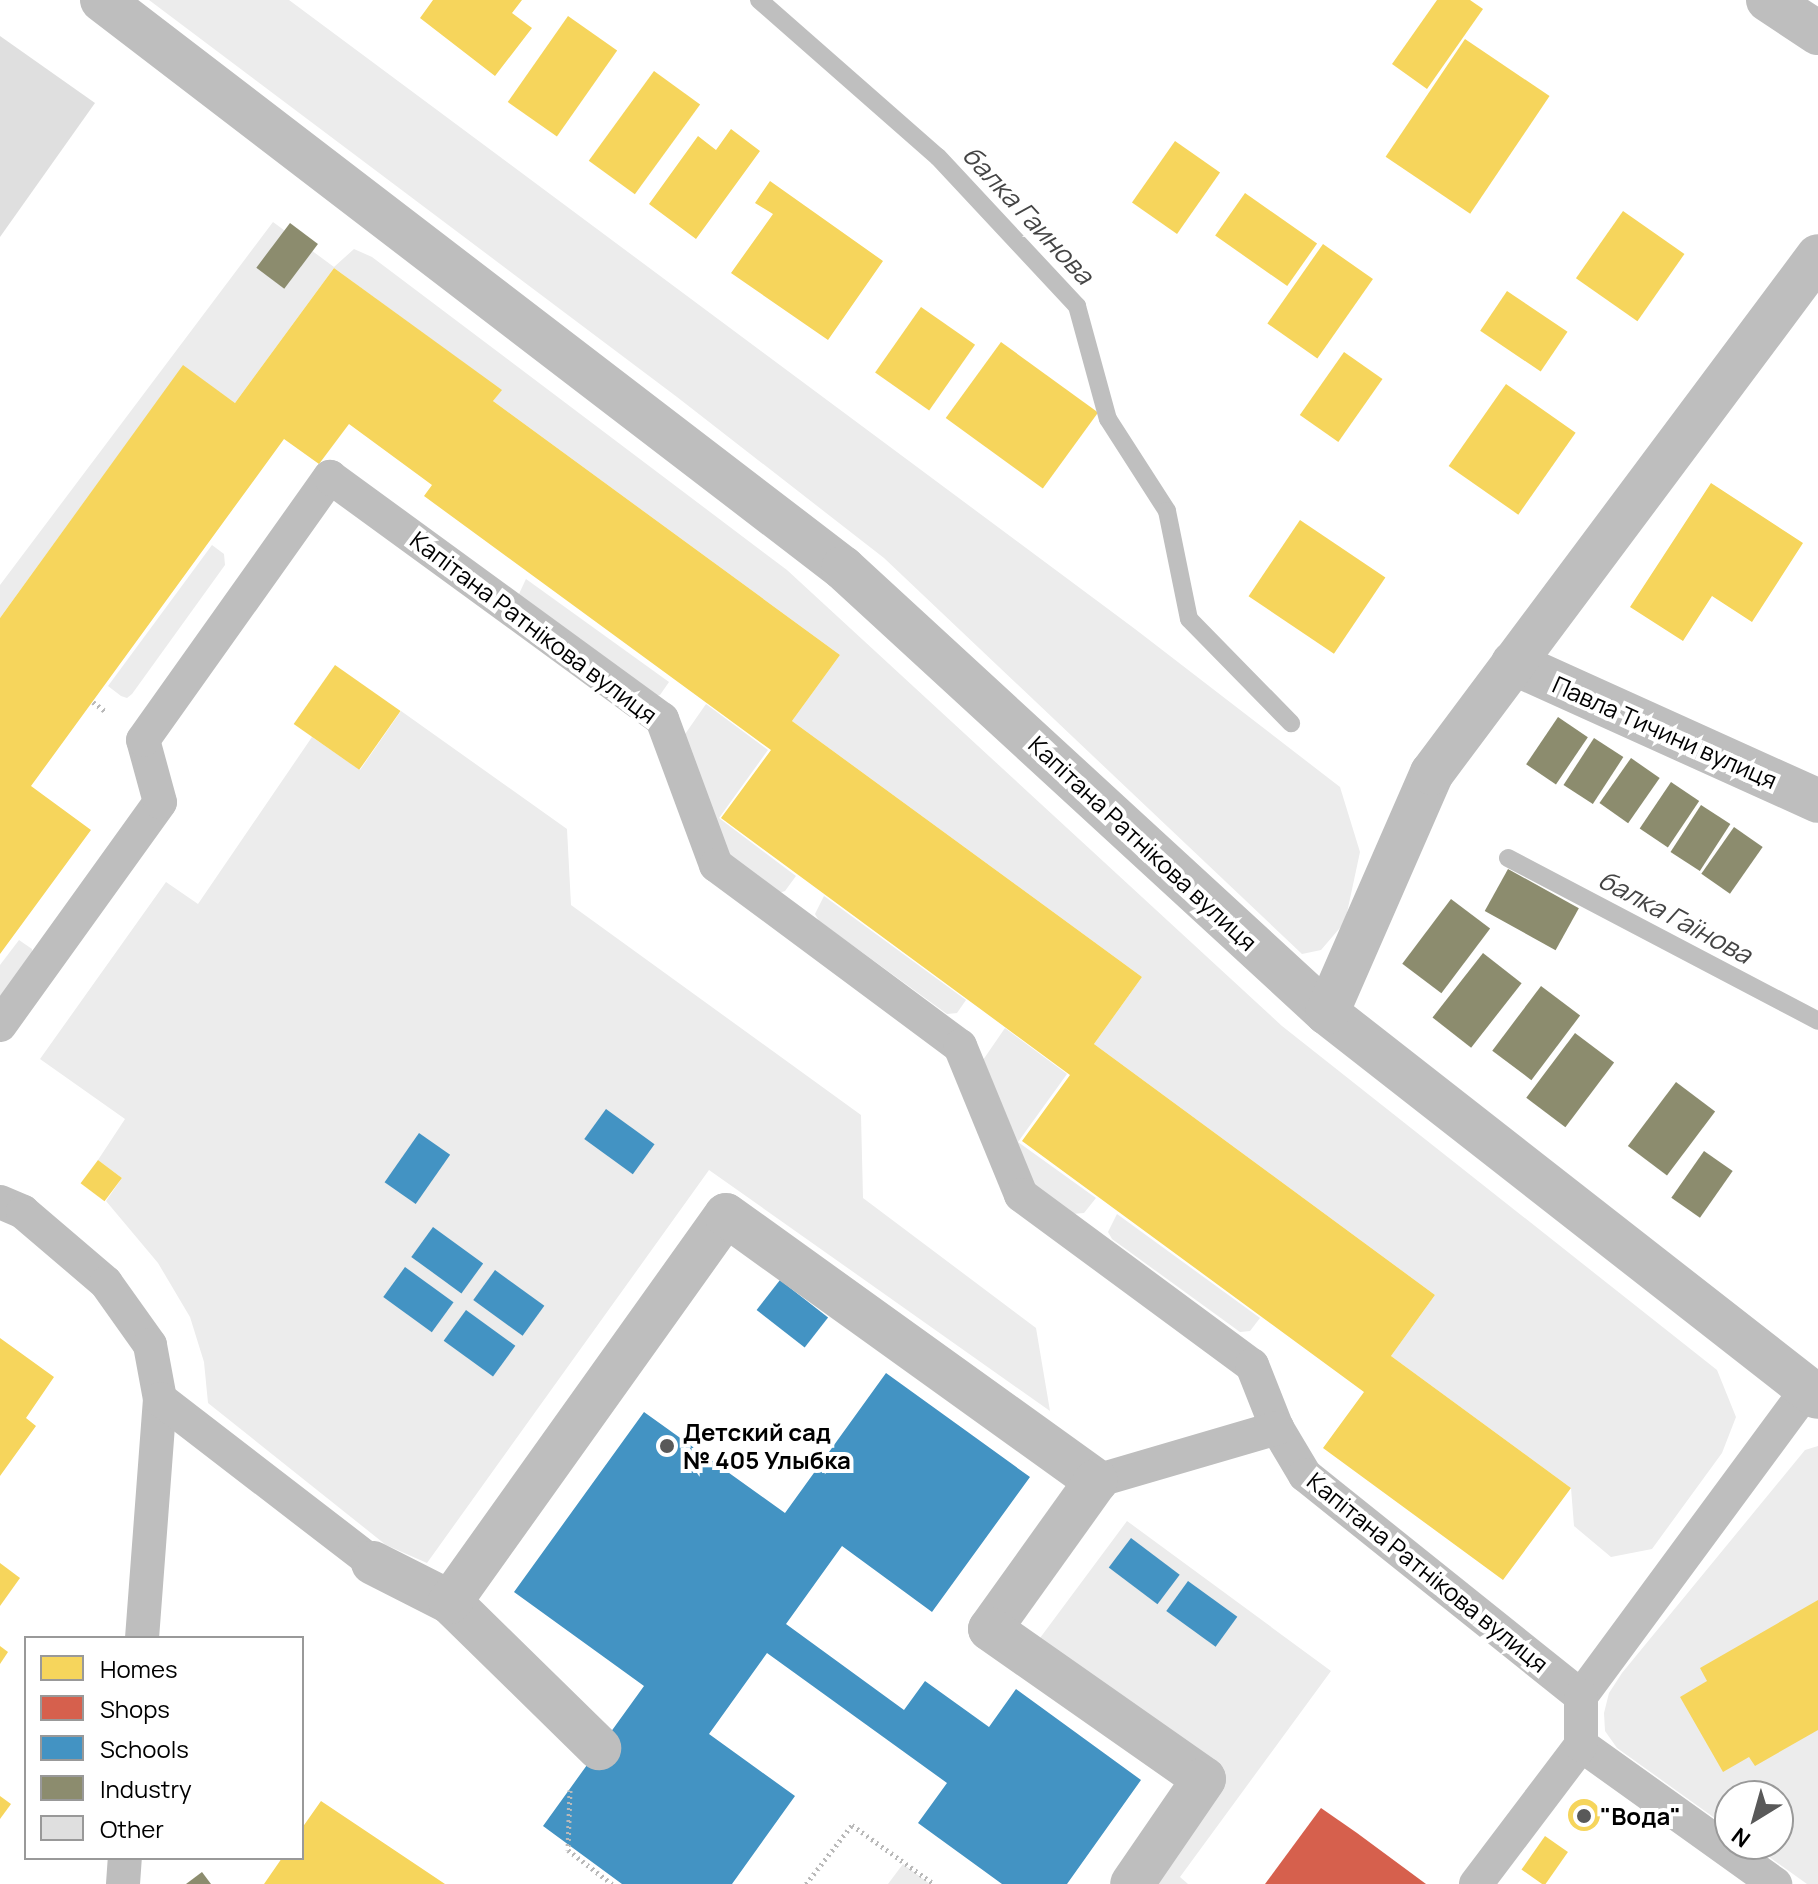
<!DOCTYPE html>
<html>
<head>
<meta charset="utf-8">
<style>
  body { margin:0 }
  #map { position:relative; width:1818px; height:1884px; overflow:hidden; background:#fff; font-family:Manrope,sans-serif }
  div>[style] { position:absolute }
  .green>* { inset:0; background:#ececec }
  .homes>* { inset:0; background:#f6d55c; transform-origin:0 0 }
  .round { border-radius:50% }
  .shops>* { inset:0; background:#d6604d }
  .schools>* { inset:0; background:#4393c3; transform-origin:0 0 }
  .industry>* { inset:0; background:#8c8c6e; transform-origin:0 0 }
  .stream>* { height:18px; margin:-9px; padding:0 9px; transform-origin:9px; border-radius:9px; background:#bfbfbf }
  .building>* { inset:0; background:#dfdfdf }
  .path>* { height:5px; margin-top:-2.5px; transform-origin:0; background:repeating-linear-gradient(90deg,#b9b9b9 0 2px,transparent 0 6px) }
  .lane>* { height:34px; margin:-17px; padding:0 17px; transform-origin:17px; border-radius:17px; background:#bebebe }
  .street>* { height:44px; margin:-22px; padding:0 22px; transform-origin:22px; border-radius:22px; background:#bebebe }
  .dots>* { width:22px; height:22px; translate:-50% -50%; box-sizing:border-box; border:4px solid #fff; border-radius:50% }
  span { translate:-50% -50%; white-space:nowrap; text-align:center; line-height:1.15; -webkit-text-stroke:8px #fff; paint-order:stroke }
  .street-label { font-size:24px; color:#000 }
  .poi-label { font-size:24px; color:#000; font-weight:700 }
  .left { translate:0 -50%; text-align:left }
  .water-label { font-size:26px; color:#444; font-style:italic }
  .legend { position:absolute; left:24px; top:1636px; width:280px; height:224px; box-sizing:border-box; background:#fff; border:2px solid #999; margin:0; padding:10px 14px; list-style:none; font-size:24px; color:#000 }
  .legend li { display:flex; align-items:center; gap:16px; height:40px }
  .legend b { width:40px; border:2px solid #999 }
  .north { position:absolute; left:1714px; top:1780px; width:80px; height:80px; box-sizing:border-box; background:#fff; border:2px solid #999; border-radius:50%; rotate:217deg; font-size:22px; font-weight:700; line-height:32px; text-align:center; color:#000 }
  .north::after { content:''; display:block; margin:auto; width:28px; height:36px; background:#595959; clip-path:polygon(50% 0,100% 100%,50% 72%,0 100%) }
</style>
</head>
<body>
<div id="map">
  <div class="green">
    <i style="clip-path:polygon(149px 0,289px 0,1135px 629px,1340px 787px,1360px 852px,1345px 922px,1321px 950px,1302px 954px,884px 558px,677px 397px)"></i>
    <i style="clip-path:polygon(273px 222px,334px 267px,354px 249px,372px 257px,787px 570px,1282px 1026px,1717px 1370px,1736px 1417px,1722px 1453px,1652px 1549px,1611px 1557px,1574px 1526px,1571px 1488px,1391px 1356px,1435px 1295px,1094px 1044px,1142px 977px,792px 721px,840px 655px,493px 401px,501px 390px,334px 268px,235px 403px,183px 366px,0 618px,0 585px)"></i>
    <i style="clip-path:polygon(212px 545px,224px 554px,225px 565px,132px 694px,127px 698px,121px 696px,108px 686px)"></i>
    <i style="clip-path:polygon(526px 579px,669px 682px,660px 695px,654px 696px,518px 596px)"></i>
    <i style="clip-path:polygon(706px 704px,768px 750px,719px 818px,796px 876px,785px 891px,779px 893px,725px 856px,683px 737px)"></i>
    <i style="clip-path:polygon(401px 711px,567px 829px,571px 905px,861px 1115px,863px 1198px,1036px 1328px,1050px 1411px,709px 1170px,427px 1563px,386px 1545px,208px 1403px,204px 1362px,190px 1317px,158px 1263px,106px 1201px,122px 1178px,98px 1160px,125px 1119px,40px 1059px,166px 882px,198px 904px,312px 737px,360px 770px)"></i>
    <i style="clip-path:polygon(824px 896px,966px 1000px,957px 1013px,947px 1014px,819px 921px,815px 914px)"></i>
    <i style="clip-path:polygon(19px 940px,32px 949px,33px 955px,0 1003px,0 965px)"></i>
    <i style="clip-path:polygon(1005px 1028px,1067px 1074px,1018px 1142px,1096px 1198px,1084px 1213px,1072px 1214px,1024px 1179px,983px 1060px)"></i>
    <i style="clip-path:polygon(1117px 1214px,1260px 1318px,1250px 1331px,1240px 1332px,1112px 1239px,1108px 1232px)"></i>
    <i style="clip-path:polygon(1818px 1446px,1818px 1884px,1807px 1884px,1751px 1844px,1778px 1844px,1778px 1796px,1730px 1796px,1730px 1829px,1617px 1748px,1605px 1731px,1604px 1713px,1609px 1693px,1622px 1673px,1805px 1450px)"></i>
    <i style="clip-path:polygon(1127px 1521px,1331px 1671px,1180px 1877px,1188px 1884px,1117px 1884px,1208px 1761px,1040px 1638px)"></i>
    <i style="clip-path:polygon(903px 1864px,930px 1884px,888px 1884px)"></i>
  </div>
  <div class="homes">
    <i style="clip-path:polygon(433px 0,522px 0,512px 13px,532px 28px,495px 76px,420px 18px)"></i>
    <i style="clip-path:polygon(1437px 0,1470px 0,1483px 9px,1427px 89px,1392px 64px)"></i>
    <i style="left:568px;top:16px;width:60px;height:105px;rotate:35deg"></i>
    <i style="left:1465px;top:39px;width:102px;height:142px;rotate:34deg"></i>
    <i style="left:654px;top:71px;width:57px;height:111px;rotate:36deg"></i>
    <i style="clip-path:polygon(731px 129px,760px 151px,696px 239px,649px 204px,698px 136px,716px 150px)"></i>
    <i style="left:1175px;top:141px;width:55px;height:75px;rotate:35deg"></i>
    <i style="clip-path:polygon(770px 181px,883px 261px,828px 340px,731px 273px,773px 214px,755px 203px)"></i>
    <i style="left:1245px;top:193px;width:88px;height:52px;rotate:35deg"></i>
    <i style="left:1623px;top:211px;width:75px;height:82px;rotate:35deg"></i>
    <i style="left:1323px;top:244px;width:61px;height:97px;rotate:35deg"></i>
    <i style="clip-path:polygon(334px 268px,502px 390px,493px 401px,840px 655px,792px 721px,1142px 977px,1094px 1044px,1435px 1295px,1391px 1356px,1571px 1488px,1503px 1580px,1323px 1448px,1364px 1392px,1022px 1141px,1070px 1075px,721px 818px,771px 750px,424px 496px,432px 485px,349px 424px,319px 464px,284px 439px,31px 786px,91px 830px,0 954px,0 618px,183px 365px,235px 403px)"></i>
    <i style="left:1507px;top:291px;width:73px;height:48px;rotate:34deg"></i>
    <i style="left:921px;top:307px;width:66px;height:80px;rotate:35deg"></i>
    <i style="left:1001px;top:342px;width:120px;height:94px;rotate:36deg"></i>
    <i style="left:1344px;top:352px;width:47px;height:77px;rotate:35deg"></i>
    <i style="left:1506px;top:384px;width:85px;height:100px;rotate:35deg"></i>
    <i style="clip-path:polygon(1711px 483px,1803px 543px,1752px 622px,1712px 596px,1683px 641px,1630px 607px)"></i>
    <i style="left:1300px;top:520px;width:103px;height:92px;rotate:34deg"></i>
    <i style="left:335px;top:665px;width:80px;height:72px;rotate:35deg"></i>
    <i style="left:98px;top:1160px;width:30px;height:29px;rotate:37deg"></i>
    <i style="clip-path:polygon(0 1338px,54px 1377px,26px 1418px,36px 1426px,0 1476px)"></i>
    <i style="clip-path:polygon(0 1563px,20px 1578px,0 1606px)"></i>
    <i style="clip-path:polygon(1818px 1600px,1818px 1730px,1755px 1766px,1749px 1757px,1723px 1772px,1680px 1697px,1707px 1681px,1700px 1668px)"></i>
    <i style="clip-path:polygon(0 1646px,8px 1652px,0 1664px)"></i>
    <i style="clip-path:polygon(0 1796px,11px 1804px,0 1819px)"></i>
    <i class="round" style="left:1568px;top:1799px;width:32px;height:32px"></i>
    <i style="clip-path:polygon(321px 1801px,445px 1884px,264px 1884px,282px 1858px,302px 1858px,302px 1828px)"></i>
    <i style="left:1545px;top:1836px;width:28px;height:41px;rotate:35deg"></i>
  </div>
  <div class="shops">
    <i style="clip-path:polygon(1321px 1808px,1357px 1833px,1426px 1884px,1265px 1884px)"></i>
  </div>
  <div class="schools">
    <i style="left:606px;top:1109px;width:60px;height:37px;rotate:36deg"></i>
    <i style="left:419px;top:1133px;width:38px;height:60px;rotate:35deg"></i>
    <i style="left:433px;top:1227px;width:62px;height:37px;rotate:36deg"></i>
    <i style="left:405px;top:1267px;width:60px;height:37px;rotate:36deg"></i>
    <i style="left:495px;top:1270px;width:61px;height:37px;rotate:36deg"></i>
    <i style="left:780px;top:1280px;width:61px;height:38px;rotate:38deg"></i>
    <i style="left:466px;top:1310px;width:61px;height:38px;rotate:36deg"></i>
    <i style="clip-path:polygon(886px 1373px,1030px 1477px,932px 1612px,842px 1546px,786px 1624px,904px 1710px,925px 1681px,989px 1727px,1016px 1689px,1141px 1780px,1067px 1884px,1002px 1884px,918px 1823px,947px 1783px,767px 1653px,709px 1734px,795px 1796px,732px 1884px,622px 1884px,543px 1826px,644px 1686px,514px 1592px,644px 1412px,785px 1513px)"></i>
    <i style="left:1131px;top:1538px;width:61px;height:37px;rotate:37deg"></i>
    <i style="left:1188px;top:1581px;width:61px;height:37px;rotate:36deg"></i>
  </div>
  <div class="industry">
    <i style="left:290px;top:223px;width:35px;height:56px;rotate:37deg"></i>
    <i style="left:1558px;top:717px;width:36px;height:57px;rotate:34deg"></i>
    <i style="left:1594px;top:738px;width:35px;height:56px;rotate:33deg"></i>
    <i style="left:1631px;top:758px;width:35px;height:55px;rotate:35deg"></i>
    <i style="left:1671px;top:782px;width:34px;height:56px;rotate:34deg"></i>
    <i style="left:1701px;top:805px;width:35px;height:56px;rotate:33deg"></i>
    <i style="left:1734px;top:827px;width:35px;height:57px;rotate:35deg"></i>
    <i style="left:1508px;top:869px;width:81px;height:48px;rotate:29deg"></i>
    <i style="left:1451px;top:899px;width:49px;height:81px;rotate:37deg"></i>
    <i style="left:1483px;top:953px;width:49px;height:82px;rotate:38deg"></i>
    <i style="left:1541px;top:986px;width:49px;height:81px;rotate:37deg"></i>
    <i style="left:1575px;top:1033px;width:49px;height:81px;rotate:37deg"></i>
    <i style="left:1676px;top:1082px;width:49px;height:80px;rotate:37deg"></i>
    <i style="left:1704px;top:1151px;width:35px;height:57px;rotate:35deg"></i>
    <i style="clip-path:polygon(202px 1872px,211px 1884px,186px 1884px)"></i>
  </div>
  <div class="stream">
    <i style="left:759px;top:0;width:238px;rotate:41.3deg"></i>
    <i style="left:938px;top:157px;width:204px;rotate:47deg"></i>
    <i style="left:1077px;top:306px;width:117px;rotate:74.7deg"></i>
    <i style="left:1108px;top:419px;width:109px;rotate:57.3deg"></i>
    <i style="left:1167px;top:511px;width:110px;rotate:78.5deg"></i>
    <i style="left:1189px;top:619px;width:146px;rotate:45.6deg"></i>
    <i style="left:1508px;top:858px;width:350px;rotate:27.7deg"></i>
  </div>
  <div class="building">
    <i style="clip-path:polygon(0 36px,95px 103px,0 237px)"></i>
  </div>
  <div class="path">
    <i style="left:93px;top:702px;width:15px;rotate:37deg"></i>
    <i style="left:570px;top:1790px;width:60px;rotate:91.9deg"></i>
    <i style="left:568px;top:1850px;width:56px;rotate:37.7deg"></i>
    <i style="left:806px;top:1884px;width:75px;rotate:-52.1deg"></i>
    <i style="left:852px;top:1825px;width:101px;rotate:35.7deg"></i>
  </div>
  <div class="lane">
    <i style="left:0;top:1025px;width:274px;rotate:-54.3deg"></i>
    <i style="left:160px;top:802px;width:64px;rotate:-105.3deg"></i>
    <i style="left:143px;top:740px;width:323px;rotate:-54.6deg"></i>
    <i style="left:330px;top:477px;width:411px;rotate:36.1deg"></i>
    <i style="left:662px;top:719px;width:156px;rotate:69.7deg"></i>
    <i style="left:716px;top:865px;width:304px;rotate:36.6deg"></i>
    <i style="left:960px;top:1046px;width:161px;rotate:67.7deg"></i>
    <i style="left:1021px;top:1195px;width:287px;rotate:36.4deg"></i>
    <i style="left:1252px;top:1365px;width:68px;rotate:68.4deg"></i>
    <i style="left:1277px;top:1428px;width:55px;rotate:59.2deg"></i>
    <i style="left:1305px;top:1475px;width:354px;rotate:38.7deg"></i>
    <i style="left:1581px;top:1696px;width:381px;rotate:-53.6deg"></i>
    <i style="left:0;top:1202px;width:25px;rotate:23deg"></i>
    <i style="left:23px;top:1212px;width:109px;rotate:40.5deg"></i>
    <i style="left:106px;top:1283px;width:76px;rotate:54.6deg"></i>
    <i style="left:150px;top:1345px;width:55px;rotate:79.5deg"></i>
    <i style="left:160px;top:1399px;width:240px;rotate:94.3deg"></i>
    <i style="left:160px;top:1399px;width:269px;rotate:37.6deg"></i>
    <i style="left:1096px;top:1481px;width:189px;rotate:-16.3deg"></i>
    <i style="left:1581px;top:1745px;width:239px;rotate:35.6deg"></i>
    <i style="left:123px;top:1884px;width:26px;rotate:-86deg"></i>
    <i style="left:1476px;top:1884px;width:174px;rotate:-52.9deg"></i>
    <i style="left:1581px;top:1745px;width:49px;rotate:-90deg"></i>
  </div>
  <div class="street">
    <i style="left:102px;top:0;width:934px;rotate:37.47deg"></i>
    <i style="left:843px;top:568px;width:657px;rotate:42.6deg"></i>
    <i style="left:1327px;top:1013px;width:623px;rotate:38.03deg"></i>
    <i style="left:1768px;top:0;width:60px;rotate:33.4deg"></i>
    <i style="left:1513px;top:663px;width:335px;rotate:24.3deg"></i>
    <i style="left:1327px;top:1013px;width:262px;rotate:-66.4deg"></i>
    <i style="left:1432px;top:773px;width:645px;rotate:-53.25deg"></i>
    <i style="left:373px;top:1563px;width:86px;rotate:26.9deg"></i>
    <i style="left:450px;top:1602px;width:209px;rotate:44.4deg"></i>
    <i style="left:450px;top:1602px;width:475px;rotate:-54.5deg"></i>
    <i style="left:726px;top:1215px;width:456px;rotate:35.7deg"></i>
    <i style="left:1096px;top:1481px;width:182px;rotate:125.6deg"></i>
    <i style="left:990px;top:1629px;width:261px;rotate:35deg"></i>
    <i style="left:1204px;top:1779px;width:127px;rotate:124.4deg"></i>
  </div>
  <div class="dots">
    <i style="left:667px;top:1446px;background:#595959"></i>
    <i style="left:1584px;top:1816px;background:#595959"></i>
  </div>
  <div class="street-label">
    <span style="left:534px;top:627px;rotate:37deg">Капітана Ратнікова вулиця</span>
    <span style="left:1665px;top:732px;rotate:24deg">Павла Тичини вулиця</span>
    <span style="left:1143px;top:843px;rotate:43deg">Капітана Ратнікова вулиця</span>
    <span style="left:1428px;top:1572px;rotate:39deg">Капітана Ратнікова вулиця</span>
  </div>
  <div class="poi-label">
    <span class="left" style="left:683px;top:1446px">Детский сад<br>№ 405 Улыбка</span>
    <span class="left" style="left:1600px;top:1816px">"Вода"</span>
  </div>
  <div class="water-label">
    <span style="left:1028px;top:215px;rotate:47deg">балка Гаинова</span>
    <span style="left:1675px;top:917px;rotate:28deg">балка Гаїнова</span>
  </div>
  <ul class="legend">
  <li><b style="height:22px;background:#f6d55c"></b>Homes</li>
  <li><b style="height:22px;background:#d6604d"></b>Shops</li>
  <li><b style="height:22px;background:#4393c3"></b>Schools</li>
  <li><b style="height:22px;background:#8c8c6e"></b>Industry</li>
  <li><b style="height:22px;background:#dfdfdf"></b>Other</li>
  </ul>
  <div class="north">N</div>
</div>
</body>
</html>
